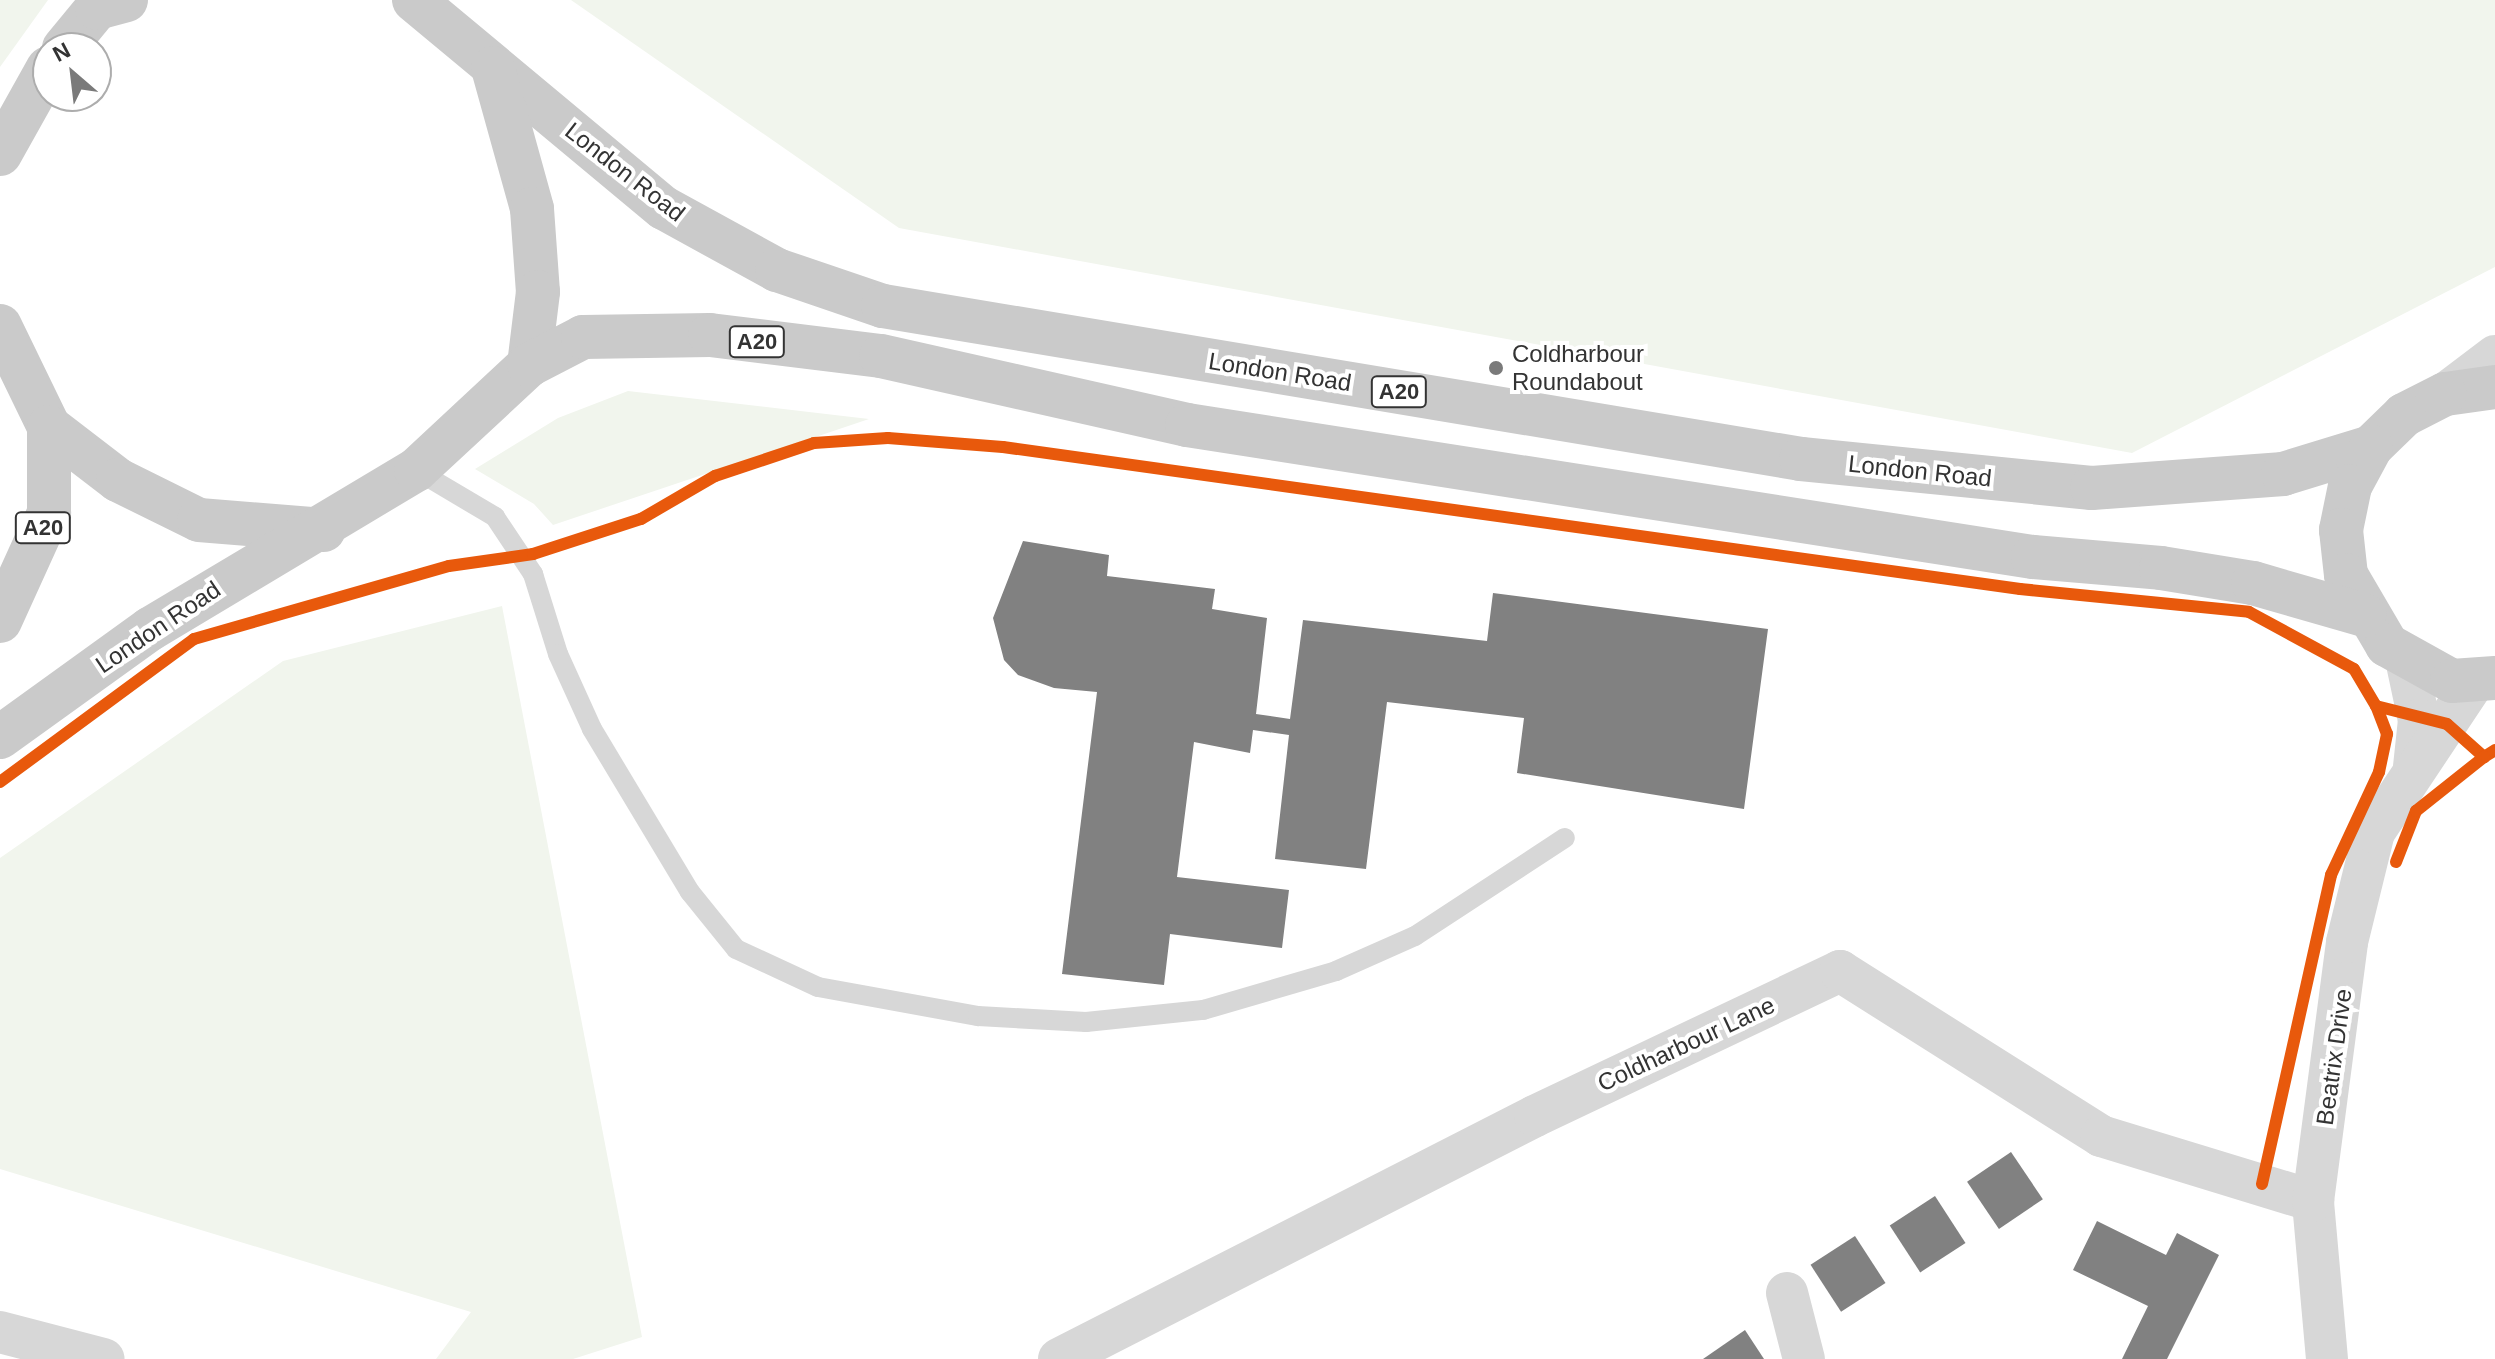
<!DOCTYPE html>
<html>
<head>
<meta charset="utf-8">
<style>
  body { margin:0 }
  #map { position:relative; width:2495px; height:1359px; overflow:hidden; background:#fff; font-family:Helvetica,sans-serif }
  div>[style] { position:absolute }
  .green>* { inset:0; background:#f1f5ed }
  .building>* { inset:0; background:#818181; transform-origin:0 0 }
  .lane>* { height:20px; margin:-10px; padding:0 10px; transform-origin:10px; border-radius:10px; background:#d7d7d7 }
  .street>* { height:42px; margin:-21px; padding:0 21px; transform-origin:21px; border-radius:21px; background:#d7d7d7 }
  .primary>* { height:44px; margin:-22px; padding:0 22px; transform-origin:22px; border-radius:22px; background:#cacaca }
  .cycleway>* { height:12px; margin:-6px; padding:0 6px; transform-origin:6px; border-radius:6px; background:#e8590c }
  .dots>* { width:22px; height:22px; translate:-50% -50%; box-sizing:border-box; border:4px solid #fff; border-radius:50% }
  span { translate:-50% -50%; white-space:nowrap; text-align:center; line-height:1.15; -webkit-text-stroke:8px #fff; paint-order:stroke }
  .shield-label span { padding:2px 6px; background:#fff; border:2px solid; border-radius:6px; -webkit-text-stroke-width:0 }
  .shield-label { font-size:22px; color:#333; font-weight:700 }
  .street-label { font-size:24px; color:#333 }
  .poi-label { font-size:24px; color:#333 }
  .left { translate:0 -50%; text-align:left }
  .north { position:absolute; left:32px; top:32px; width:80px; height:80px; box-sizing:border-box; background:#fff; border:2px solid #adadad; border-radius:50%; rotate:332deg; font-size:22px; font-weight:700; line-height:32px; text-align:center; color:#333 }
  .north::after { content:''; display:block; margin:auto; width:28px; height:36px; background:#7a7a7a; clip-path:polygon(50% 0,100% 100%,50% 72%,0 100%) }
</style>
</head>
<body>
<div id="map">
  <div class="green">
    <i style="clip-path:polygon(0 0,48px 0,0 67px)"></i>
    <i style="clip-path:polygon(571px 0,2495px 0,2495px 267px,2132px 453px,899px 228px)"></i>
    <i style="clip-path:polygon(628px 391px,869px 419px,553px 525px,534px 504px,475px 469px,558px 418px)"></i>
    <i style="clip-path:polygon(502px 606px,642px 1337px,573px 1359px,436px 1359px,471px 1312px,0 1169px,0 858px,283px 661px)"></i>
  </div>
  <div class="building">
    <i style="clip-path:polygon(1023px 541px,1109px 555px,1107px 576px,1215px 589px,1212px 609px,1267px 618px,1256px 714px,1290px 719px,1303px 620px,1487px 641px,1493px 593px,1768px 629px,1744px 809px,1517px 773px,1524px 718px,1387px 702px,1366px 869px,1275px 859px,1289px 735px,1253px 730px,1250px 753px,1194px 742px,1177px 877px,1289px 890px,1282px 948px,1170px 934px,1164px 985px,1062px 974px,1097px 692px,1054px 688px,1018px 675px,1004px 660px,993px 618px)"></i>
    <i style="left:2011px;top:1152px;width:57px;height:53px;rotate:56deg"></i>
    <i style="left:1935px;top:1196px;width:56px;height:54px;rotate:57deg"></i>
    <i style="clip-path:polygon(2097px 1221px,2166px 1255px,2177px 1233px,2219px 1255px,2167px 1359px,2122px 1359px,2148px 1306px,2073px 1270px)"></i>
    <i style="left:1855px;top:1236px;width:56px;height:53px;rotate:57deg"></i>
    <i style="clip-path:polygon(1745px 1330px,1764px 1359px,1703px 1359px)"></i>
  </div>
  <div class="lane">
    <i style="left:416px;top:470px;width:92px;rotate:30.7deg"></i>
    <i style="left:495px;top:517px;width:69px;rotate:56.3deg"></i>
    <i style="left:533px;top:574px;width:84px;rotate:72.6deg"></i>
    <i style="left:558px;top:654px;width:82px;rotate:65.6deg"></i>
    <i style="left:592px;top:729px;width:190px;rotate:59deg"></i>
    <i style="left:690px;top:892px;width:73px;rotate:51.1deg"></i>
    <i style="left:736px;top:949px;width:90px;rotate:24.9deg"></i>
    <i style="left:818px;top:987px;width:163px;rotate:10.3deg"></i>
    <i style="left:978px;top:1016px;width:108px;rotate:3.2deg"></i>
    <i style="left:1086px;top:1022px;width:118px;rotate:-5.9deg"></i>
    <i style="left:1203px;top:1010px;width:139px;rotate:-16.3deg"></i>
    <i style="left:1336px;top:971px;width:86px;rotate:-23.9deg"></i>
    <i style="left:1415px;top:936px;width:179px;rotate:-33.2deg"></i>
  </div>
  <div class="street">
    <i style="left:2445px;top:394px;width:63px;rotate:-37.2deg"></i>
    <i style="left:2406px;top:659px;width:62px;rotate:78deg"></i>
    <i style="left:2419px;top:720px;width:47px;rotate:96.1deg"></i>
    <i style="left:1787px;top:1293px;width:68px;rotate:75.6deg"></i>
    <i style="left:0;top:1332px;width:107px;rotate:14.6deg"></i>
    <i style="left:1059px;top:1359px;width:534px;rotate:-27.04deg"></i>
    <i style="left:1535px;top:1116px;width:338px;rotate:-25.4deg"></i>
    <i style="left:1840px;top:971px;width:309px;rotate:32.3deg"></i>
    <i style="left:2101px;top:1136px;width:222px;rotate:17deg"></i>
    <i style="left:2327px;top:1359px;width:159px;rotate:-95.1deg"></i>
    <i style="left:2313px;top:1201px;width:261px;rotate:-82.5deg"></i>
    <i style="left:2347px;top:942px;width:113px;rotate:-76.2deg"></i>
    <i style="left:2374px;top:832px;width:184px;rotate:-56.3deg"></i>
  </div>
  <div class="primary">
    <i style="left:414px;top:0;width:325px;rotate:39.8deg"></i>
    <i style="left:664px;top:208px;width:129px;rotate:28.8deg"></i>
    <i style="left:777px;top:270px;width:112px;rotate:18.8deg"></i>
    <i style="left:883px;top:306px;width:931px;rotate:9.46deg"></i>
    <i style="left:1801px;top:459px;width:292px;rotate:5.7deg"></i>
    <i style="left:2092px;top:488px;width:192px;rotate:-4.2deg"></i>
    <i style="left:2283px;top:474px;width:92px;rotate:-17.1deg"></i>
    <i style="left:64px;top:48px;width:52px;rotate:-50.5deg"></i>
    <i style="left:97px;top:8px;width:30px;rotate:-15deg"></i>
    <i style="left:493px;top:68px;width:146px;rotate:74.5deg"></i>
    <i style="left:532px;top:209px;width:83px;rotate:85.9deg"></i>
    <i style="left:538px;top:292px;width:74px;rotate:97deg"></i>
    <i style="left:0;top:154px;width:98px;rotate:-60.8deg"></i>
    <i style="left:0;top:326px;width:112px;rotate:64.1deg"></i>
    <i style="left:49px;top:427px;width:87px;rotate:37.5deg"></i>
    <i style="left:118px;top:480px;width:90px;rotate:26.3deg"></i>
    <i style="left:199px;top:520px;width:125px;rotate:4.6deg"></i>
    <i style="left:2495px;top:387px;width:50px;rotate:172deg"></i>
    <i style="left:2445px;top:394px;width:46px;rotate:152.9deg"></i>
    <i style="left:2404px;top:415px;width:46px;rotate:135.9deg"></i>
    <i style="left:2371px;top:447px;width:44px;rotate:118.3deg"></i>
    <i style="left:2350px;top:486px;width:45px;rotate:101.6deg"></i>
    <i style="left:2341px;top:530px;width:45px;rotate:83.7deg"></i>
    <i style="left:2346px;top:575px;width:81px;rotate:59.6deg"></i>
    <i style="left:2387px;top:645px;width:74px;rotate:29deg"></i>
    <i style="left:2452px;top:681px;width:43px;rotate:-4deg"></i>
    <i style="left:0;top:621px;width:119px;rotate:-65.6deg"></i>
    <i style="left:49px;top:513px;width:86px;rotate:-90deg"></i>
    <i style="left:0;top:737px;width:185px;rotate:-35.8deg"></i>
    <i style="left:150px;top:629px;width:310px;rotate:-30.9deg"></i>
    <i style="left:416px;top:470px;width:154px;rotate:-42.9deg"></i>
    <i style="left:529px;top:365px;width:61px;rotate:-27.4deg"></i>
    <i style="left:583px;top:337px;width:127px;rotate:-0.9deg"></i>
    <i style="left:710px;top:335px;width:172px;rotate:7deg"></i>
    <i style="left:881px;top:356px;width:314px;rotate:12.7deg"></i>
    <i style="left:1187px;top:425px;width:856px;rotate:8.87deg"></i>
    <i style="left:2033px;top:557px;width:128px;rotate:4.9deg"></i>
    <i style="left:2161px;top:568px;width:93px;rotate:9.3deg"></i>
    <i style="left:2253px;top:583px;width:116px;rotate:16.1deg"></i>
  </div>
  <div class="cycleway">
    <i style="left:0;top:782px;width:241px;rotate:-36.4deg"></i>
    <i style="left:194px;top:639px;width:265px;rotate:-16deg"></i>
    <i style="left:449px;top:566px;width:85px;rotate:-8.1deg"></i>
    <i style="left:533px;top:554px;width:114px;rotate:-18deg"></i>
    <i style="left:641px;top:519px;width:86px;rotate:-30.2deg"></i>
    <i style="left:715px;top:476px;width:104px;rotate:-18.4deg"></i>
    <i style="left:814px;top:443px;width:74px;rotate:-3.9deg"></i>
    <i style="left:888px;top:438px;width:115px;rotate:4.5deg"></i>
    <i style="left:1003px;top:447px;width:1027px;rotate:7.95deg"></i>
    <i style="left:2020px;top:589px;width:230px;rotate:5.7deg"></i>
    <i style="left:2249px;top:612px;width:119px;rotate:28.5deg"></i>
    <i style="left:2354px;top:669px;width:43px;rotate:59.3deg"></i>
    <i style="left:2376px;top:706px;width:73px;rotate:14.2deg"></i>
    <i style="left:2447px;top:724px;width:50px;rotate:41.7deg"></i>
    <i style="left:2484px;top:757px;width:13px;rotate:-32deg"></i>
    <i style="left:2396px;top:862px;width:55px;rotate:-68.6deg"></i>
    <i style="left:2416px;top:811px;width:87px;rotate:-38.5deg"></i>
    <i style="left:2262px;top:1184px;width:317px;rotate:-77.4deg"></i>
    <i style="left:2331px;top:875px;width:114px;rotate:-65deg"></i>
    <i style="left:2379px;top:772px;width:39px;rotate:-78deg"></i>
    <i style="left:2387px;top:734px;width:30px;rotate:-111deg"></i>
  </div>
  <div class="dots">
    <i style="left:1496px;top:368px;background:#7a7a7a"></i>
  </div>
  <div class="shield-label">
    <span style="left:757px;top:342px">A20</span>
    <span style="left:1399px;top:392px">A20</span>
    <span style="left:43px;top:528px">A20</span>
  </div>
  <div class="street-label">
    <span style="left:625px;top:172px;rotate:38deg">London Road</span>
    <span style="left:1280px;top:372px;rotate:9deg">London Road</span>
    <span style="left:1920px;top:471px;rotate:6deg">London Road</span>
    <span style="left:158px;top:627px;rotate:-34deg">London Road</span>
    <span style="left:1686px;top:1044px;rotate:-25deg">Coldharbour Lane</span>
    <span style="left:2334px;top:1057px;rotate:-82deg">Beatrix Drive</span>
  </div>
  <div class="poi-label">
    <span class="left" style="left:1512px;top:368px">Coldharbour<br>Roundabout</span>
  </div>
  <div class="north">N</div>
</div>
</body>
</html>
